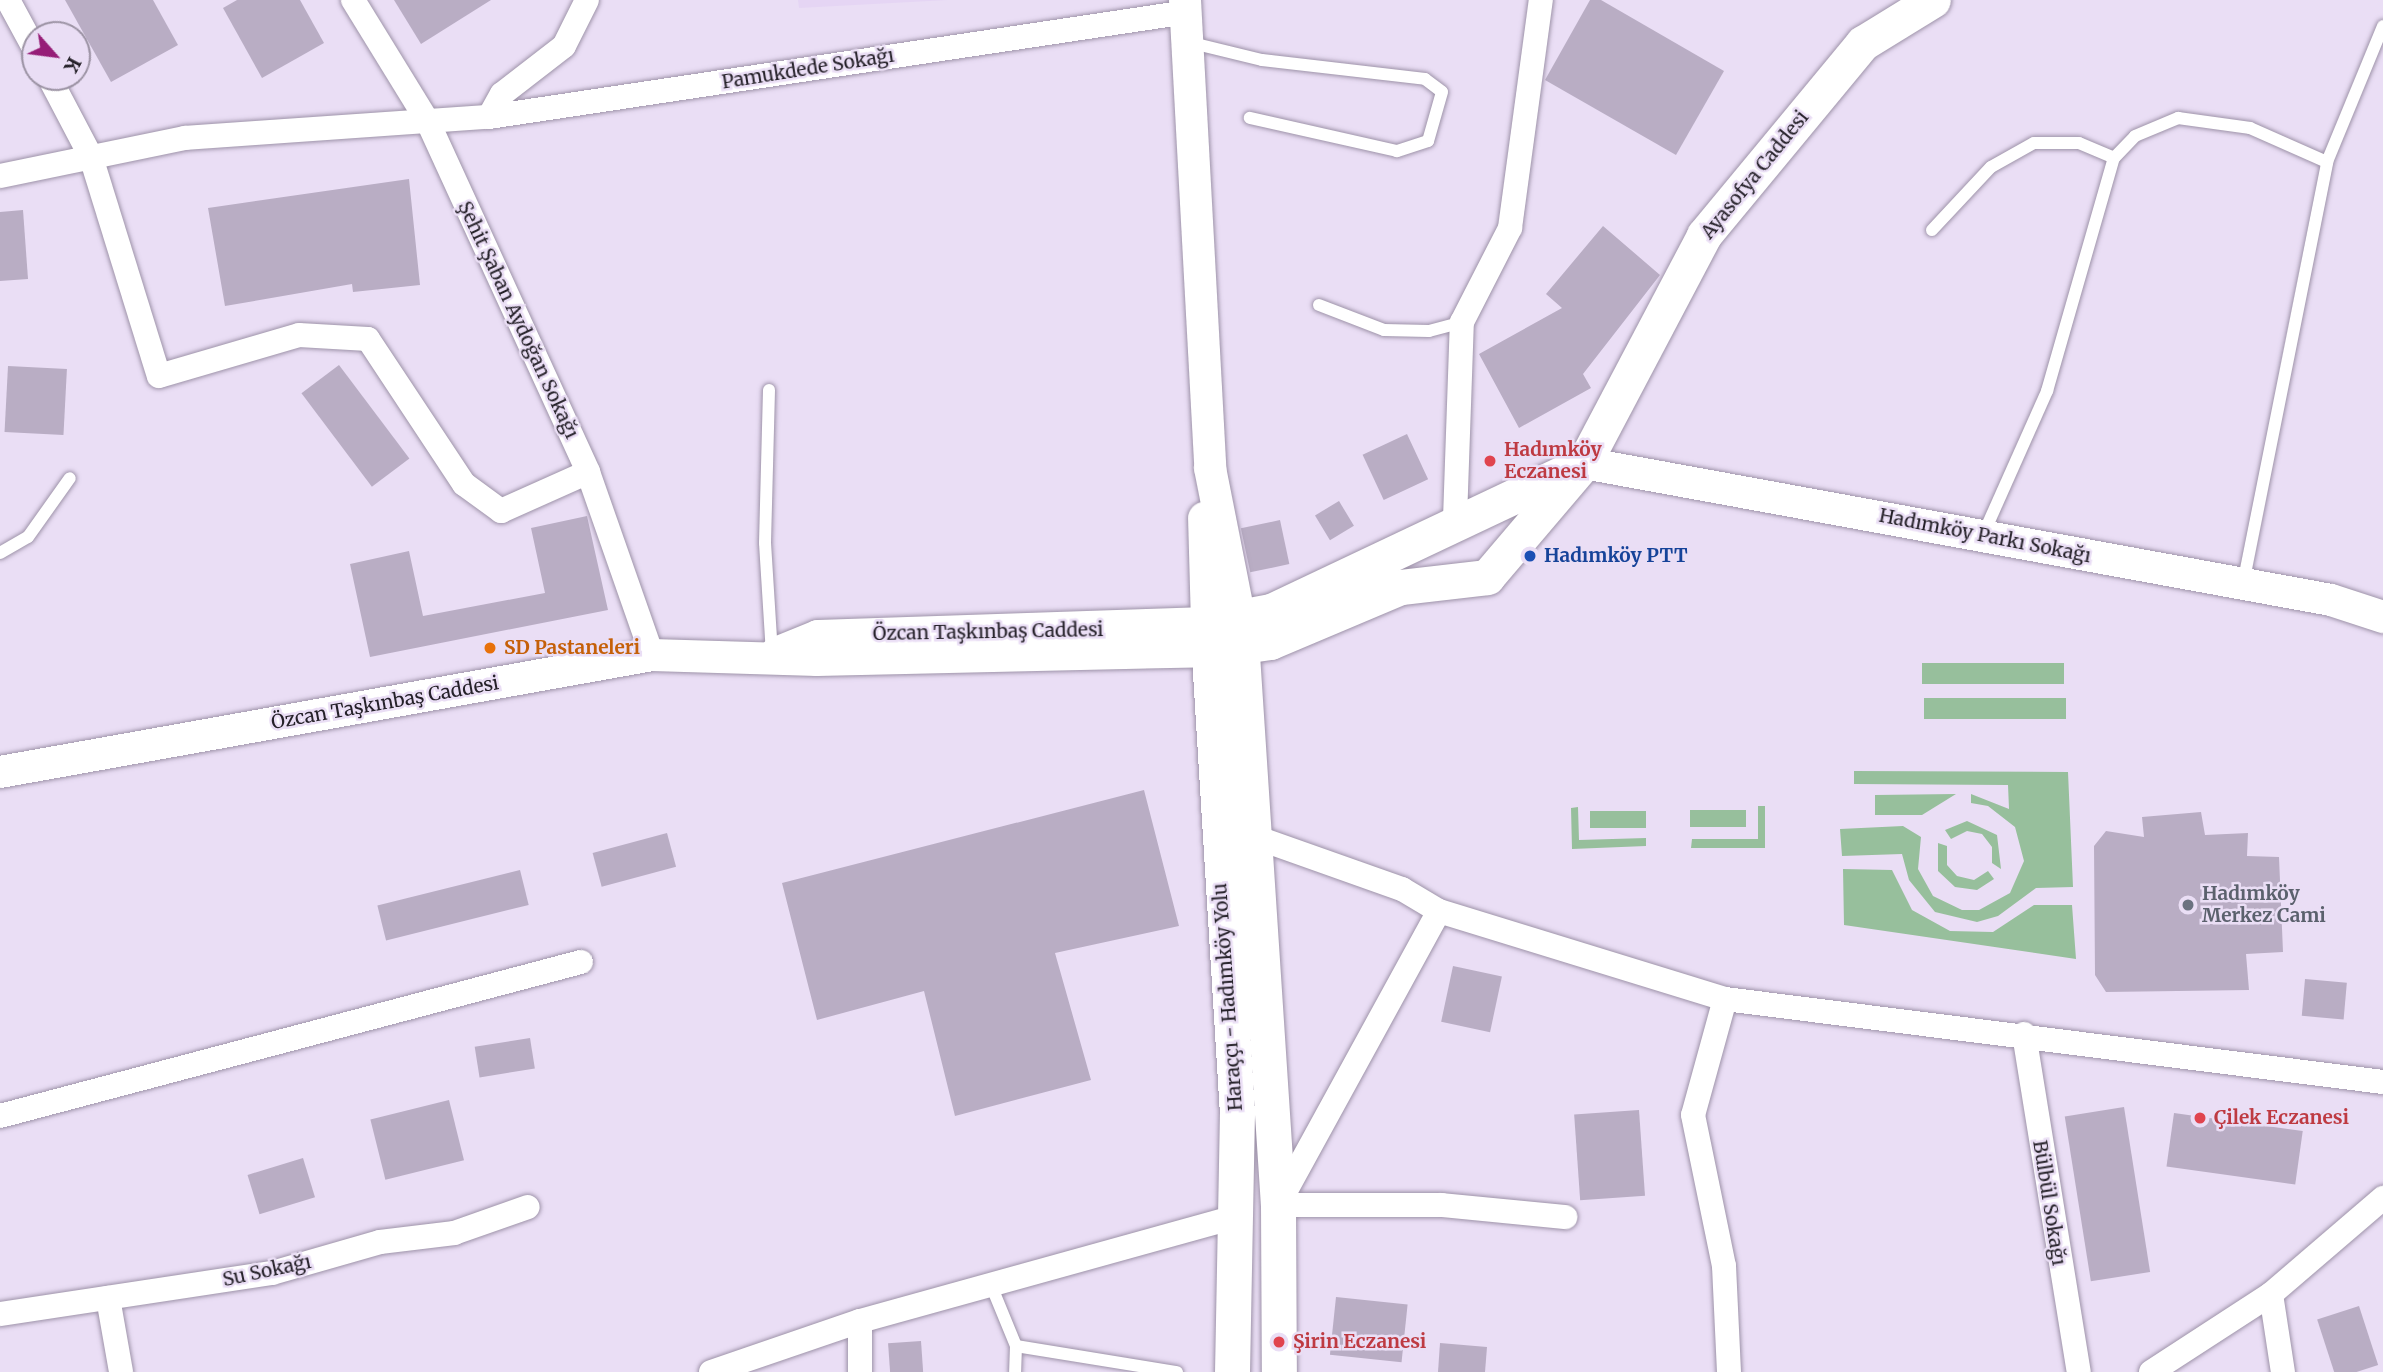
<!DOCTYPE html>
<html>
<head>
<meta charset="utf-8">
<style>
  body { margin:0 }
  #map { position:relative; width:2383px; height:1372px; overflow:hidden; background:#eadef5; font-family:Merriweather,serif }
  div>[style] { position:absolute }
  .built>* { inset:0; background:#e5d5f4 }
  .green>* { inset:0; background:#97bf9c; transform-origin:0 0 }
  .building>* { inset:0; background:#b9adc4; transform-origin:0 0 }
  .roads { filter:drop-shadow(0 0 2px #9e93a9) drop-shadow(0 0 2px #9e93a9) }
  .service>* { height:12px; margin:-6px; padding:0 6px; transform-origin:6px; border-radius:6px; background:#fff }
  .minor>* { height:24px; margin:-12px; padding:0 12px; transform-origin:12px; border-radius:12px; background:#fff }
  .tertiary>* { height:32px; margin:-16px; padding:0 16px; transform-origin:16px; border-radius:16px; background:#fff }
  .secondary>* { height:35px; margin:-17.5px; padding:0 17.5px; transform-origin:17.5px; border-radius:17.5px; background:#fff }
  .dots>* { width:19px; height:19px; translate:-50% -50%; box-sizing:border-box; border:4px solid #eadef5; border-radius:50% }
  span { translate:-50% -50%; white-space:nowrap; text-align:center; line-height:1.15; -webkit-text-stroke:5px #eadef5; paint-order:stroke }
  .street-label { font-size:19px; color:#252129 }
  .health-label { font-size:19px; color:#be3a42; font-weight:700 }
  .left { translate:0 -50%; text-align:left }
  .transit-label { font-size:19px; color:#164399; font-weight:700 }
  .food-label { font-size:19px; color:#c56008; font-weight:700 }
  .worship-label { font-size:19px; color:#5b616d; font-weight:700 }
  .north { position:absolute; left:21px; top:21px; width:70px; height:70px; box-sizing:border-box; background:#eadef5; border:2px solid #9b92a3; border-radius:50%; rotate:118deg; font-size:19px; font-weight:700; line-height:28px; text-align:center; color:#252129 }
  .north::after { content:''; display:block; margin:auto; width:24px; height:32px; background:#961d77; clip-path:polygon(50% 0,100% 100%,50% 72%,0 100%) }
</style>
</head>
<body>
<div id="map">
  <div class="built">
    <i style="clip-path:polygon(798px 0,948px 0,799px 8px)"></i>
  </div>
  <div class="green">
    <i style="left:2064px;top:663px;width:21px;height:142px;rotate:90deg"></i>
    <i style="left:2066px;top:698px;width:21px;height:142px;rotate:90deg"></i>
    <i style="clip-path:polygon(1854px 771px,2068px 772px,2073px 887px,2036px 888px,1998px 916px,1977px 922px,1935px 912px,1909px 880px,1902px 854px,1842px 856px,1840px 829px,1903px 826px,1921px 837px,1918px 869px,1933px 896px,1962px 910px,1979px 910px,2010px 893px,2024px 861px,2015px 827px,1988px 806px,1971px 803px,1971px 794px,2009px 809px,2008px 785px,1854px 784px)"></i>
    <i style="clip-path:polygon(1956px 794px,1922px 815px,1875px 815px,1875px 795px)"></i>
    <i style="clip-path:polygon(1758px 806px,1765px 806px,1765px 848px,1691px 848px,1692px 839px,1758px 839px)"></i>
    <i style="clip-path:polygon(1578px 807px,1579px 840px,1646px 838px,1646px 846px,1572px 849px,1571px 808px)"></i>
    <i style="left:1746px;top:810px;width:17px;height:56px;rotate:90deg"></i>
    <i style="left:1646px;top:811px;width:17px;height:56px;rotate:90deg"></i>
    <i style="clip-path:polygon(1967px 821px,1997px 835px,2001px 869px,1992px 863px,1992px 847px,1982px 834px,1967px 831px,1951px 839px,1945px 830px)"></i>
    <i style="clip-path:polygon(1938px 843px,1947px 846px,1947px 865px,1957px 876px,1974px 880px,1988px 871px,1994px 879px,1977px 890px,1955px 887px,1938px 871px)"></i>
    <i style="clip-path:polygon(1843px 869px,1892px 870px,1912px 910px,1950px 931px,1993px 932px,2034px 905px,2072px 905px,2076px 959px,1844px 925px)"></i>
  </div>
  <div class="building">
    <i style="clip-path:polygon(65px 0,153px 0,178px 45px,111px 82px)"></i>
    <i style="clip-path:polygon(237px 0,300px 0,324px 43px,262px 78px,223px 8px)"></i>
    <i style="clip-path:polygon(394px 0,491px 0,421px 44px)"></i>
    <i style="clip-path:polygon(1590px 0,1601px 0,1724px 71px,1676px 155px,1545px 80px)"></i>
    <i style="clip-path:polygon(409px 179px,420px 285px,353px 292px,352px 284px,225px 306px,208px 208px)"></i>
    <i style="clip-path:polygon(23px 210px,28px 279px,0 281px,0 212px)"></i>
    <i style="clip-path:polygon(1603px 226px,1660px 275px,1583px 374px,1591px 388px,1519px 428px,1479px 354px,1562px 308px,1546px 294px)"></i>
    <i style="left:339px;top:365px;width:117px;height:47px;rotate:53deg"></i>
    <i style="left:8px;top:366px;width:59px;height:66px;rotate:3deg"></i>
    <i style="left:1407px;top:434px;width:50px;height:49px;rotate:65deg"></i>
    <i style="left:1339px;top:501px;width:29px;height:28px;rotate:59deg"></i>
    <i style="clip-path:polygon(587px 516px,608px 610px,370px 657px,350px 564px,409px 551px,423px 616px,545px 593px,531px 528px)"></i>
    <i style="left:1280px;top:520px;width:45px;height:40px;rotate:78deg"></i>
    <i style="clip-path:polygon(1144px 790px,1179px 926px,1055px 953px,1091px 1080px,955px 1116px,924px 991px,817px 1020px,782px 883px)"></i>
    <i style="clip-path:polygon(2201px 812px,2205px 835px,2248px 833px,2247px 856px,2279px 857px,2283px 952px,2246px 954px,2249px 990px,2106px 992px,2095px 975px,2094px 846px,2106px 831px,2144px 837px,2142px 817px)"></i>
    <i style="left:667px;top:833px;width:35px;height:77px;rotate:75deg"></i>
    <i style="left:520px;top:870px;width:36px;height:147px;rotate:76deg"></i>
    <i style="left:1453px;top:966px;width:50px;height:57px;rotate:12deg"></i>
    <i style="left:2305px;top:979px;width:42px;height:37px;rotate:5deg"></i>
    <i style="left:530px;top:1038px;width:31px;height:56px;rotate:81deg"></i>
    <i style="left:449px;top:1100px;width:62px;height:81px;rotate:76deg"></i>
    <i style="left:2124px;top:1107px;width:167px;height:60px;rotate:81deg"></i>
    <i style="left:1639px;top:1110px;width:86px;height:65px;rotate:86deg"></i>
    <i style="left:2174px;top:1113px;width:130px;height:54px;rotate:8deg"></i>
    <i style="left:303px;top:1158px;width:41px;height:58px;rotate:73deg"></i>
    <i style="left:1336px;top:1297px;width:72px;height:58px;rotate:6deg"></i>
    <i style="left:2359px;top:1306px;width:62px;height:44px;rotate:72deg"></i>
    <i style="left:921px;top:1341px;width:31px;height:33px;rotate:86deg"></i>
    <i style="clip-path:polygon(1440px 1343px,1487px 1347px,1485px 1372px,1438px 1372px)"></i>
  </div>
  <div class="roads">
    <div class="service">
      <i style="left:1188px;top:42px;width:76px;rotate:13.7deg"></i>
      <i style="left:1262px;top:60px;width:164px;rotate:6.6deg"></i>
      <i style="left:1425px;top:79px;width:21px;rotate:37deg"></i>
      <i style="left:1442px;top:92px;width:51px;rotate:105.9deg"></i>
      <i style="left:1428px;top:141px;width:33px;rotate:162deg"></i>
      <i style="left:1397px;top:151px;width:151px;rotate:-167.3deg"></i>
      <i style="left:1932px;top:230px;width:86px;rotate:-46.9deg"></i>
      <i style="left:1991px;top:167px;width:49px;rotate:-29.2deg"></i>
      <i style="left:2034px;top:143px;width:45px"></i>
      <i style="left:2079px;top:143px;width:38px;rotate:23deg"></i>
      <i style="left:1319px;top:305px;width:70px;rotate:21deg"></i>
      <i style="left:1384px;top:330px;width:45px;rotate:1.3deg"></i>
      <i style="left:1429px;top:331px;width:34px;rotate:-15deg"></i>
      <i style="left:769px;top:390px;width:153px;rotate:91.5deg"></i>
      <i style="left:765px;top:543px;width:112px;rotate:86.4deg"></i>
      <i style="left:1983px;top:535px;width:158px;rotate:-66deg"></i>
      <i style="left:2047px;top:391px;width:242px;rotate:-74deg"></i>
      <i style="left:2114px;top:158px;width:30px;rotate:-46deg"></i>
      <i style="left:2135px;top:136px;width:47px;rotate:-22.7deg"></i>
      <i style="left:2178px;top:118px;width:73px;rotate:7.9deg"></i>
      <i style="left:2250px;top:128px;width:84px;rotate:23.8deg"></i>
      <i style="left:0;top:553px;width:32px;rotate:-30deg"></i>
      <i style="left:28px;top:537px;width:72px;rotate:-54.6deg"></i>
      <i style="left:2243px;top:584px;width:430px;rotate:-78.7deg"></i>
      <i style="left:2327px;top:162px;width:147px;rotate:-67.6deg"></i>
      <i style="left:991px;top:1285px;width:66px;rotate:67.7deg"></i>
      <i style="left:1016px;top:1346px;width:26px;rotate:92deg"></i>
      <i style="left:1016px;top:1346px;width:163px;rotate:9.2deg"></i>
    </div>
    <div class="minor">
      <i style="left:8px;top:0;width:57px;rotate:61.6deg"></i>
      <i style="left:353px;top:0;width:143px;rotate:58.4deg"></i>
      <i style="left:428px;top:122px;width:385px;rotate:65.4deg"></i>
      <i style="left:588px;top:472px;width:194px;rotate:70.7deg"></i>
      <i style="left:49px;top:77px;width:90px;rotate:62.3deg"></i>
      <i style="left:91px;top:157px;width:229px;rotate:72.8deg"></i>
      <i style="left:159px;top:376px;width:146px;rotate:-16.3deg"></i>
      <i style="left:299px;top:335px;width:69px;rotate:3.3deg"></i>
      <i style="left:368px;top:339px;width:174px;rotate:56.5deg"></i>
      <i style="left:464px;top:484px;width:46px;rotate:36.1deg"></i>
      <i style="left:501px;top:511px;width:95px;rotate:-24.1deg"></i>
      <i style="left:489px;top:117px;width:26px;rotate:-61deg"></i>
      <i style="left:502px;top:94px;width:78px;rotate:-37.7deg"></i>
      <i style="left:564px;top:46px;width:51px;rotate:-63.4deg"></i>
      <i style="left:0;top:176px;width:189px;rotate:-11.6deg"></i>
      <i style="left:185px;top:138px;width:305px;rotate:-4deg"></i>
      <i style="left:489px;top:117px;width:706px;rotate:-8.55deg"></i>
      <i style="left:1455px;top:519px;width:197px;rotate:-88deg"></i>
      <i style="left:1462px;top:322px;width:106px;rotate:-62.9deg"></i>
      <i style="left:1510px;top:228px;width:230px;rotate:-82.3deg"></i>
      <i style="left:1255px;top:837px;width:156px;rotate:19.5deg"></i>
      <i style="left:1402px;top:889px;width:43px;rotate:30.7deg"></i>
      <i style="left:1439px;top:911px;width:299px;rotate:17.1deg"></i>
      <i style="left:1725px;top:999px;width:663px;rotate:7.19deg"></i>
      <i style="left:1439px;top:911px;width:335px;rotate:118.7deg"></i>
      <i style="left:1278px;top:1205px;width:164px"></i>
      <i style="left:1442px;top:1205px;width:124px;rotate:5.6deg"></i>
      <i style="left:1725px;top:999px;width:120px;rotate:105.4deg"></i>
      <i style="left:1693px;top:1115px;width:154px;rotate:78.4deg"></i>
      <i style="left:1724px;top:1266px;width:106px;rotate:87.3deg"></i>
      <i style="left:2024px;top:1034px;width:342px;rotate:80.8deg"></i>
      <i style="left:0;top:1116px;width:601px;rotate:-14.85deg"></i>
      <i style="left:2271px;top:1294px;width:79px;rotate:81.3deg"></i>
      <i style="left:108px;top:1298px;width:75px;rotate:80deg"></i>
      <i style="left:0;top:1314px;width:275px;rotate:-8.6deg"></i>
      <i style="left:272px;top:1273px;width:112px;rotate:-16deg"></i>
      <i style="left:380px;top:1242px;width:75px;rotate:-6.9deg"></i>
      <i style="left:454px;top:1233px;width:78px;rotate:-19.4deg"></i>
      <i style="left:860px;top:1321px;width:51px;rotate:90deg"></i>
      <i style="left:711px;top:1372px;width:157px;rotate:-18.9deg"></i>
      <i style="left:860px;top:1321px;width:393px;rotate:-15.5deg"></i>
      <i style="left:2151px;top:1372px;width:143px;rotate:-33deg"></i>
      <i style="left:2271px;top:1294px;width:148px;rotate:-40.6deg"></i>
    </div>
    <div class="tertiary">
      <i style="left:1185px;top:0;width:469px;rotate:86.9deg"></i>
      <i style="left:1210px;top:468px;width:155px;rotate:78.8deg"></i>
      <i style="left:1584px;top:463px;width:759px;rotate:10.39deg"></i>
      <i style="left:2331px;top:600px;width:55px;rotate:18.1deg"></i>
      <i style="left:776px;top:653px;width:45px;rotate:-22deg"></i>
      <i style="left:818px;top:636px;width:389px;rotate:-1.9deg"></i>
      <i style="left:1207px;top:623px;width:105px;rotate:-91.6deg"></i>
      <i style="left:0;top:772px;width:662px;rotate:-10.17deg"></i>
      <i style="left:652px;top:655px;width:165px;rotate:1.7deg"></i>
      <i style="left:817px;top:660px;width:391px;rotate:-1.3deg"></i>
    </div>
    <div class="secondary">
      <i style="left:1240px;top:624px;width:582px;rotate:86.26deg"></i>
      <i style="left:1278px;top:1205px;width:167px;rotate:89.7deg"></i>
      <i style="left:1208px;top:651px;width:63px;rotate:-8.3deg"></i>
      <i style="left:1270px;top:642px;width:142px;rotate:-22.8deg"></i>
      <i style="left:1401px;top:587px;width:87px;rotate:-6.6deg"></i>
      <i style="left:1487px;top:577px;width:150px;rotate:-49.6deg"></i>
      <i style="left:1584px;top:463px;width:258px;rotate:-62.2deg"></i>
      <i style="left:1704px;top:235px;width:249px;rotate:-50.4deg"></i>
      <i style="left:1863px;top:43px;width:82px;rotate:-31.6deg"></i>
      <i style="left:1232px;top:1372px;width:258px;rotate:-88.9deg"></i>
      <i style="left:1237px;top:1114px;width:492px;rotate:-93.5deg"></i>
      <i style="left:1207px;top:623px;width:65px;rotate:-10.6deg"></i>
      <i style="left:1271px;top:611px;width:346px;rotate:-25.3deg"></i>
    </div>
  </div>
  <div class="dots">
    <i style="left:1490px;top:461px;background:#e0444e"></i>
    <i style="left:1530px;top:556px;background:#1a4fb4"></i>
    <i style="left:490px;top:648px;background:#e8710a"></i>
    <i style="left:2188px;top:905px;background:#6b7280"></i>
    <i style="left:2200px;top:1118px;background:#e0444e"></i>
    <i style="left:1279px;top:1342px;background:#e0444e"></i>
  </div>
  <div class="street-label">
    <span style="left:808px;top:69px;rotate:-9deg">Pamukdede Sokağı</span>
    <span style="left:1755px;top:175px;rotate:-51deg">Ayasofya Caddesi</span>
    <span style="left:518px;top:320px;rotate:65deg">Şehit Şaban Aydoğan Sokağı</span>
    <span style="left:1985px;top:536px;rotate:11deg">Hadımköy Parkı Sokağı</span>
    <span style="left:988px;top:632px;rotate:-1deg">Özcan Taşkınbaş Caddesi</span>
    <span style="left:385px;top:703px;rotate:-10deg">Özcan Taşkınbaş Caddesi</span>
    <span style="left:1228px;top:997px;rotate:-94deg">Haraççı - Hadımköy Yolu</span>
    <span style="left:2049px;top:1203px;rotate:81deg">Bülbül Sokağı</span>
    <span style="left:267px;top:1271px;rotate:-12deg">Su Sokağı</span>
  </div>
  <div class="health-label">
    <span class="left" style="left:1504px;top:461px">Hadımköy<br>Eczanesi</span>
    <span class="left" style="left:2214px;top:1118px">Çilek Eczanesi</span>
    <span class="left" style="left:1293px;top:1342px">Şirin Eczanesi</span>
  </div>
  <div class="transit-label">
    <span class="left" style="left:1544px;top:556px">Hadımköy PTT</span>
  </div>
  <div class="food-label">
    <span class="left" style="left:504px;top:648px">SD Pastaneleri</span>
  </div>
  <div class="worship-label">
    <span class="left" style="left:2202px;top:905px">Hadımköy<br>Merkez Cami</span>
  </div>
  <div class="north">K</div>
</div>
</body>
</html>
